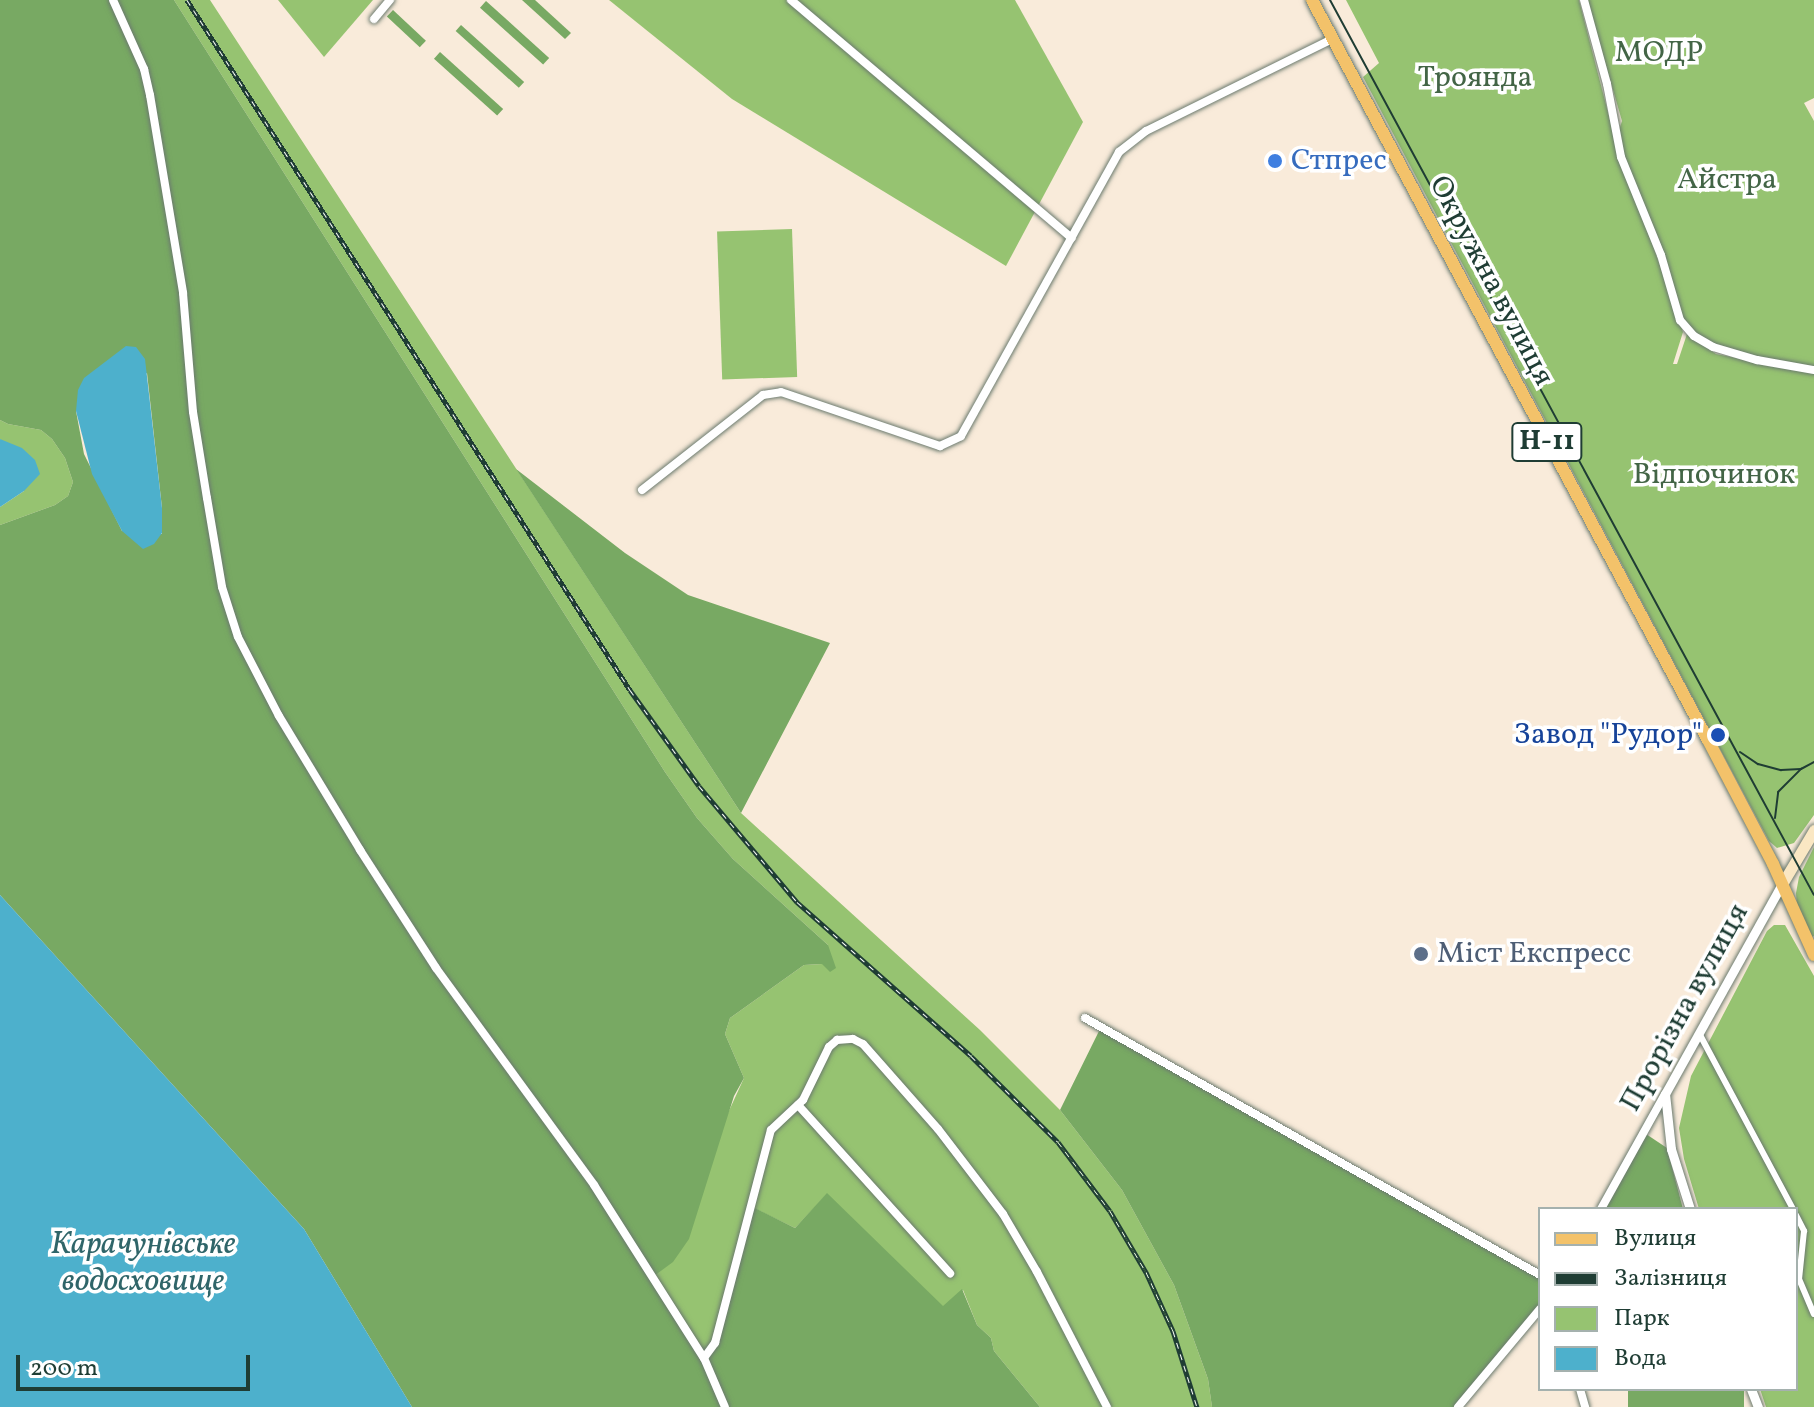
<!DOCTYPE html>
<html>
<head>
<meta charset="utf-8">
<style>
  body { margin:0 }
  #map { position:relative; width:1814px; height:1407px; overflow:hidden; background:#f9ebda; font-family:Vollkorn,serif }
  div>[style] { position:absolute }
  .green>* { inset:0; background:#96c371; transform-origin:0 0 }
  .forest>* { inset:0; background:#78a963; transform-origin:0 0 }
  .water>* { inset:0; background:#4db0cc }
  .roads { filter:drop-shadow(0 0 2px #6b7a6e) drop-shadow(0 0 2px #6b7a6e) }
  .pedestrian>* { height:6px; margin:-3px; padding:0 3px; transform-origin:3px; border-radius:3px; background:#fff }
  .minor>* { height:8px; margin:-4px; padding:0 4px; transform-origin:4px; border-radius:4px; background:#fff }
  .tertiary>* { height:9px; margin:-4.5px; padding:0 4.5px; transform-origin:4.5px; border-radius:4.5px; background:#fff }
  .secondary>* { height:11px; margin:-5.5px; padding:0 5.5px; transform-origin:5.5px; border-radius:5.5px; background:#fae7c3 }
  .primary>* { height:12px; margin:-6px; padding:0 6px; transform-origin:6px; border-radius:6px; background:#f3c26a }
  .tram>* { height:2px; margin:-1px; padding:0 1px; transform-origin:1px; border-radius:1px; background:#1f3d34 }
  .rail>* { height:5px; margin-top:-2.5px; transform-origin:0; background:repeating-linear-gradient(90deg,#fff 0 6px,#1f3d34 0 12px); box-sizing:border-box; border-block:2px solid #1f3d34 }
  .dots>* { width:22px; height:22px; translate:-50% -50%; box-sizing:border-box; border:4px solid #fff; border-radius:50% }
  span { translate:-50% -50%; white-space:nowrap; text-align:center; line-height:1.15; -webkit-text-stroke:7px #fff; paint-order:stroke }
  .shield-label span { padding:2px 6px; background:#fff; border:2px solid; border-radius:6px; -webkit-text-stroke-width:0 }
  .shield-label { font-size:28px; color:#1f3d34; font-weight:700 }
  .park-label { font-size:30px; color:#436546 }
  .shop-label { font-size:30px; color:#366cbe }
  .left { translate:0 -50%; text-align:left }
  .street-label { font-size:30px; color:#1f3d34 }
  .transit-label { font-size:30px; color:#164399 }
  .right { translate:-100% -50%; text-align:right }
  .service-label { font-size:30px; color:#4e5e75 }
  .water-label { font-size:32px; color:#2f6569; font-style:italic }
  .legend { position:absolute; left:1538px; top:1207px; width:260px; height:184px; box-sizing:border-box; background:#fff; border:2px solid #a5b1ae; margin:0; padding:10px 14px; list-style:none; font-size:24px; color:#1f3d34 }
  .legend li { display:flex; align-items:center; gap:16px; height:40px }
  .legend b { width:40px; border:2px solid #a5b1ae }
  .scale { position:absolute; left:16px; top:1355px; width:234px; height:36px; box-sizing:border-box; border:4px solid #1f3d34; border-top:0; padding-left:10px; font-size:24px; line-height:28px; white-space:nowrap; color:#1f3d34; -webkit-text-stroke:6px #fff; paint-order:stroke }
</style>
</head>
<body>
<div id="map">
  <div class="green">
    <i style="clip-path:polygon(174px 0,210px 0,741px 813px,980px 1030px,1060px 1110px,1122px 1190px,1174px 1285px,1208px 1379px,1212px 1407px,1040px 1407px,994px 1351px,991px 1338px,977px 1325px,963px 1290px,943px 1307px,827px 1194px,795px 1228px,752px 1207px,715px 1343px,704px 1358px,653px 1277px,744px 1078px,725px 1034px,730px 1018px,804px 965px,822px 964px,828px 945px,733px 859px,697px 818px,665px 772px)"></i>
    <i style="clip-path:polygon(278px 0,373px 0,324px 57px)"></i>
    <i style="clip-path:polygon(609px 0,1015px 0,1083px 122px,1006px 266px,732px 99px)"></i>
    <i style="clip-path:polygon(1346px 0,1579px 0,1612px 128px,1683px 332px,1673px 364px,1677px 364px,1687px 334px,1716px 354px,1814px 373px,1814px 815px,1794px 843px,1777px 848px,1769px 841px,1363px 77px,1379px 63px)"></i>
    <i style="clip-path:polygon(1587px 0,1814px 0,1814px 98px,1804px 103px,1814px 121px,1814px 367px,1761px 359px,1715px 345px,1686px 326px,1624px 157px,1619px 130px,1622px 121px)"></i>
    <i style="left:792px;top:229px;width:148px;height:75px;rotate:88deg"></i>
    <i style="clip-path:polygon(0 420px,8px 424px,41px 430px,52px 439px,65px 458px,73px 482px,68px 496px,55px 505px,0 525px,0 507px,24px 491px,0 439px)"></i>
    <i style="clip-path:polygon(1814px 847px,1814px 936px,1812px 937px,1797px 907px,1796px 893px,1799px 877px)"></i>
    <i style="clip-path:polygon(1774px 925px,1785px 925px,1814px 976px,1814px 1407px,1766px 1407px,1760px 1389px,1796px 1389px,1796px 1209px,1699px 1209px,1684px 1159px,1679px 1128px,1691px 1076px,1767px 931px)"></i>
  </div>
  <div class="forest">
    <i style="clip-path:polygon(evenodd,0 0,174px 0,665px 772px,697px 818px,733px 859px,828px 945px,836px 968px,830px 972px,822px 964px,804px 965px,730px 1018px,725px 1034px,744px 1078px,734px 1096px,689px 1239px,673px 1262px,654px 1276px,703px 1357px,715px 1343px,751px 1206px,795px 1228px,827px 1193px,943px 1306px,962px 1289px,977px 1325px,991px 1338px,994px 1351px,1040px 1407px,412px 1407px,304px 1229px,0 895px,0 525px,55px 505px,68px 496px,73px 482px,65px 458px,52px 439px,41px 430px,8px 424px,0 420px,0 0,147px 373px,162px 508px,162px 534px,122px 531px,84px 454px,76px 411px,147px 373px)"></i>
    <i style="clip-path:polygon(522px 0,535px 0,571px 33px,565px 39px)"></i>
    <i style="left:486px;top:1px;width:85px;height:9px;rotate:42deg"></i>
    <i style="left:393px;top:10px;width:45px;height:9px;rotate:43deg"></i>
    <i style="left:461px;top:25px;width:85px;height:8px;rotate:42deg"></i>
    <i style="left:440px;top:52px;width:85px;height:9px;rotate:42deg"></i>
    <i style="clip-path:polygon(516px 469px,625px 553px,688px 595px,830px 643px,741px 813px)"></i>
    <i style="clip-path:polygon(1102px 1025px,1540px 1275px,1540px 1309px,1458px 1407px,1212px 1407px,1208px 1379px,1174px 1285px,1122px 1190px,1060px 1110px)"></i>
    <i style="clip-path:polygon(1643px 1132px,1667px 1148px,1683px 1209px,1601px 1209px)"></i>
    <i style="left:1628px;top:1389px;width:116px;height:21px"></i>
  </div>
  <div class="water">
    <i style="clip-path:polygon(126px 346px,136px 347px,145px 359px,162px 508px,162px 533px,154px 544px,143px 549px,122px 531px,92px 474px,76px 411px,78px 390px,84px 378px)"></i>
    <i style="clip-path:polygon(0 439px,22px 448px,35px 460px,40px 474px,24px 491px,0 507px)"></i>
    <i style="clip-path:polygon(0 895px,304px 1229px,412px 1407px,0 1407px)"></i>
  </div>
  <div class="roads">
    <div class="pedestrian">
      <i style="left:1699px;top:1033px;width:200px;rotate:61.9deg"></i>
      <i style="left:1796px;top:1215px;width:18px;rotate:63deg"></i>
      <i style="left:1804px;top:1231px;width:48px;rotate:95.9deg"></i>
      <i style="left:1799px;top:1279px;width:38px;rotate:67deg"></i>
    </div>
    <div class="minor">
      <i style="left:113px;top:0;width:76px;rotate:65.8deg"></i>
      <i style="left:144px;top:69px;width:27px;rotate:77deg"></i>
      <i style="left:150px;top:95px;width:201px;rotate:80.5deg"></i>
      <i style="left:183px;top:293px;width:119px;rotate:85.2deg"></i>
      <i style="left:193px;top:412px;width:87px;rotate:80.8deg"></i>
      <i style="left:207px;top:498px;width:90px;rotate:80.4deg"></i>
      <i style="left:222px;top:587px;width:52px;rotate:72.3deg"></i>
      <i style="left:238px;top:637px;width:89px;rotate:62.6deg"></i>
      <i style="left:279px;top:716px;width:157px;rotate:58.8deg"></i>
      <i style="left:360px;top:850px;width:140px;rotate:57.2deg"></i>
      <i style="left:436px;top:968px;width:268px;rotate:53.9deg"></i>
      <i style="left:594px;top:1185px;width:205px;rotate:57.6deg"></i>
      <i style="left:704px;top:1358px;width:53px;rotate:66.8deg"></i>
      <i style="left:791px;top:0;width:368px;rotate:40.3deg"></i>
      <i style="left:1584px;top:0;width:87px;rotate:74.7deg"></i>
      <i style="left:1607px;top:84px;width:74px;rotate:79.1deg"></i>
      <i style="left:1621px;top:157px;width:106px;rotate:67.8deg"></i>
      <i style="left:1661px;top:255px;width:68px;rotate:73.7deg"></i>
      <i style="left:1680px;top:320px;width:21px;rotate:49deg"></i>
      <i style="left:1694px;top:336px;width:22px;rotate:30deg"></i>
      <i style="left:1713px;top:347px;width:46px;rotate:16.5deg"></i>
      <i style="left:1757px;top:360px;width:58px;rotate:10deg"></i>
      <i style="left:374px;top:19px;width:25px;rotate:-50deg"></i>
      <i style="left:642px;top:490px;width:154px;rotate:-38.1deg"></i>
      <i style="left:763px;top:395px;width:18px;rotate:-9deg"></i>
      <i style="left:781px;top:392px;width:168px;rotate:18.8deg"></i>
      <i style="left:940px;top:446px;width:23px;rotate:-25deg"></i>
      <i style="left:961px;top:436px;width:325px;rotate:-60.9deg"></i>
      <i style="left:1119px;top:152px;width:34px;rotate:-38deg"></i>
      <i style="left:1146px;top:131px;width:208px;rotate:-26.3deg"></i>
      <i style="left:1085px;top:1018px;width:523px;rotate:29.46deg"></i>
      <i style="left:798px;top:1105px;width:227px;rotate:47.9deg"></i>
      <i style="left:1601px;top:1209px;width:132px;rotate:-60.9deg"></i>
      <i style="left:704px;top:1358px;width:19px;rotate:-54deg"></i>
      <i style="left:715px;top:1343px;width:220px;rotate:-75.3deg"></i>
      <i style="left:771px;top:1130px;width:44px;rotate:-43.2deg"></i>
      <i style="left:803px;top:1100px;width:59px;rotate:-63.9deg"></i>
      <i style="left:829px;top:1047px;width:11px;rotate:-41deg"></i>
      <i style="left:837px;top:1040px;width:16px;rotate:-4deg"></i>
      <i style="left:853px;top:1039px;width:11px;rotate:27deg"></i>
      <i style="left:863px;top:1044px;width:113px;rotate:48.6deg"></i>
      <i style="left:938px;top:1129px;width:107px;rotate:52.6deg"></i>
      <i style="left:1003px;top:1214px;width:67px;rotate:59.6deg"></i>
      <i style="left:1037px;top:1272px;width:152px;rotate:62.6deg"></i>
      <i style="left:1580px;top:1389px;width:19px;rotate:74deg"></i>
      <i style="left:1458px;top:1407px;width:128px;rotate:-50.1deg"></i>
    </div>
    <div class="tertiary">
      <i style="left:1690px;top:1209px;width:63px;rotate:-107.6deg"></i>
      <i style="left:1671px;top:1149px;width:55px;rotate:-96.2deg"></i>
      <i style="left:1665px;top:1094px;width:240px;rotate:-60.9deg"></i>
      <i style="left:1751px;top:1389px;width:19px;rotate:69deg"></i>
    </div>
    <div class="secondary">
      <i style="left:1782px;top:884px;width:63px;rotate:-59.3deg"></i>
    </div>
    <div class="primary">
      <i style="left:1312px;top:0;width:839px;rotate:61.85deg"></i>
      <i style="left:1708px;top:740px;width:140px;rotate:62.3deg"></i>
      <i style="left:1773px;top:864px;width:100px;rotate:65.7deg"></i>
    </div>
  </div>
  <div class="tram">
    <i style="left:1330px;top:0;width:1017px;rotate:61.6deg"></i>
    <i style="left:1740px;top:752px;width:22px;rotate:34deg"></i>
    <i style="left:1758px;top:764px;width:24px;rotate:15deg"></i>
    <i style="left:1781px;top:770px;width:20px;rotate:-3deg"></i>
    <i style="left:1801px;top:769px;width:15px;rotate:-28deg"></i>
    <i style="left:1775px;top:818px;width:26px;rotate:-83deg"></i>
    <i style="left:1778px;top:792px;width:33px;rotate:-45deg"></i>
  </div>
  <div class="rail">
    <i style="left:187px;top:0;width:820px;rotate:57.3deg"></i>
    <i style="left:630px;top:690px;width:118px;rotate:54.3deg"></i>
    <i style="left:699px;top:786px;width:152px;rotate:49.8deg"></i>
    <i style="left:797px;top:902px;width:232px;rotate:41.5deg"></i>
    <i style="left:971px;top:1056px;width:122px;rotate:44.7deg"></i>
    <i style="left:1058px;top:1142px;width:86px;rotate:53deg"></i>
    <i style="left:1110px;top:1211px;width:71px;rotate:59.5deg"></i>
    <i style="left:1146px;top:1272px;width:65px;rotate:65.4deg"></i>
    <i style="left:1173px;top:1331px;width:80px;rotate:72.5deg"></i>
  </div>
  <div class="dots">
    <i style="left:1275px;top:161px;background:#3f7fe0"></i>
    <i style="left:1718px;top:735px;background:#1a4fb4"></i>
    <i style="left:1421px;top:954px;background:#5c6f8a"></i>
  </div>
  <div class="shield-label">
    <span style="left:1547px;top:442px">Н-11</span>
  </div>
  <div class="park-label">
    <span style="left:1659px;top:53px">МОДР</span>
    <span style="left:1475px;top:78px">Троянда</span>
    <span style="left:1727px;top:180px">Айстра</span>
    <span style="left:1714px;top:475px">Відпочинок</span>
  </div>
  <div class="shop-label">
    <span class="left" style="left:1291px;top:161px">Стпрес</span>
  </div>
  <div class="street-label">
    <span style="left:1491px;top:281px;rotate:62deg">Окружна вулиця</span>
    <span style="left:1685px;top:1008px;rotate:-61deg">Прорізна вулиця</span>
  </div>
  <div class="transit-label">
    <span class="right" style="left:1702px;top:735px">Завод "Рудор"</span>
  </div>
  <div class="service-label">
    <span class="left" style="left:1437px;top:954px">Міст Експресс</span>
  </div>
  <div class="water-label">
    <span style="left:143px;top:1264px">Карачунівське<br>водосховище</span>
  </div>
  <ul class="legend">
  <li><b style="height:10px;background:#f3c26a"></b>Вулиця</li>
  <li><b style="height:10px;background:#1f3d34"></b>Залізниця</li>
  <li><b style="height:22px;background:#96c371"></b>Парк</li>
  <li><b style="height:22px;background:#4db0cc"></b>Вода</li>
  </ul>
  <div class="scale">200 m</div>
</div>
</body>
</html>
